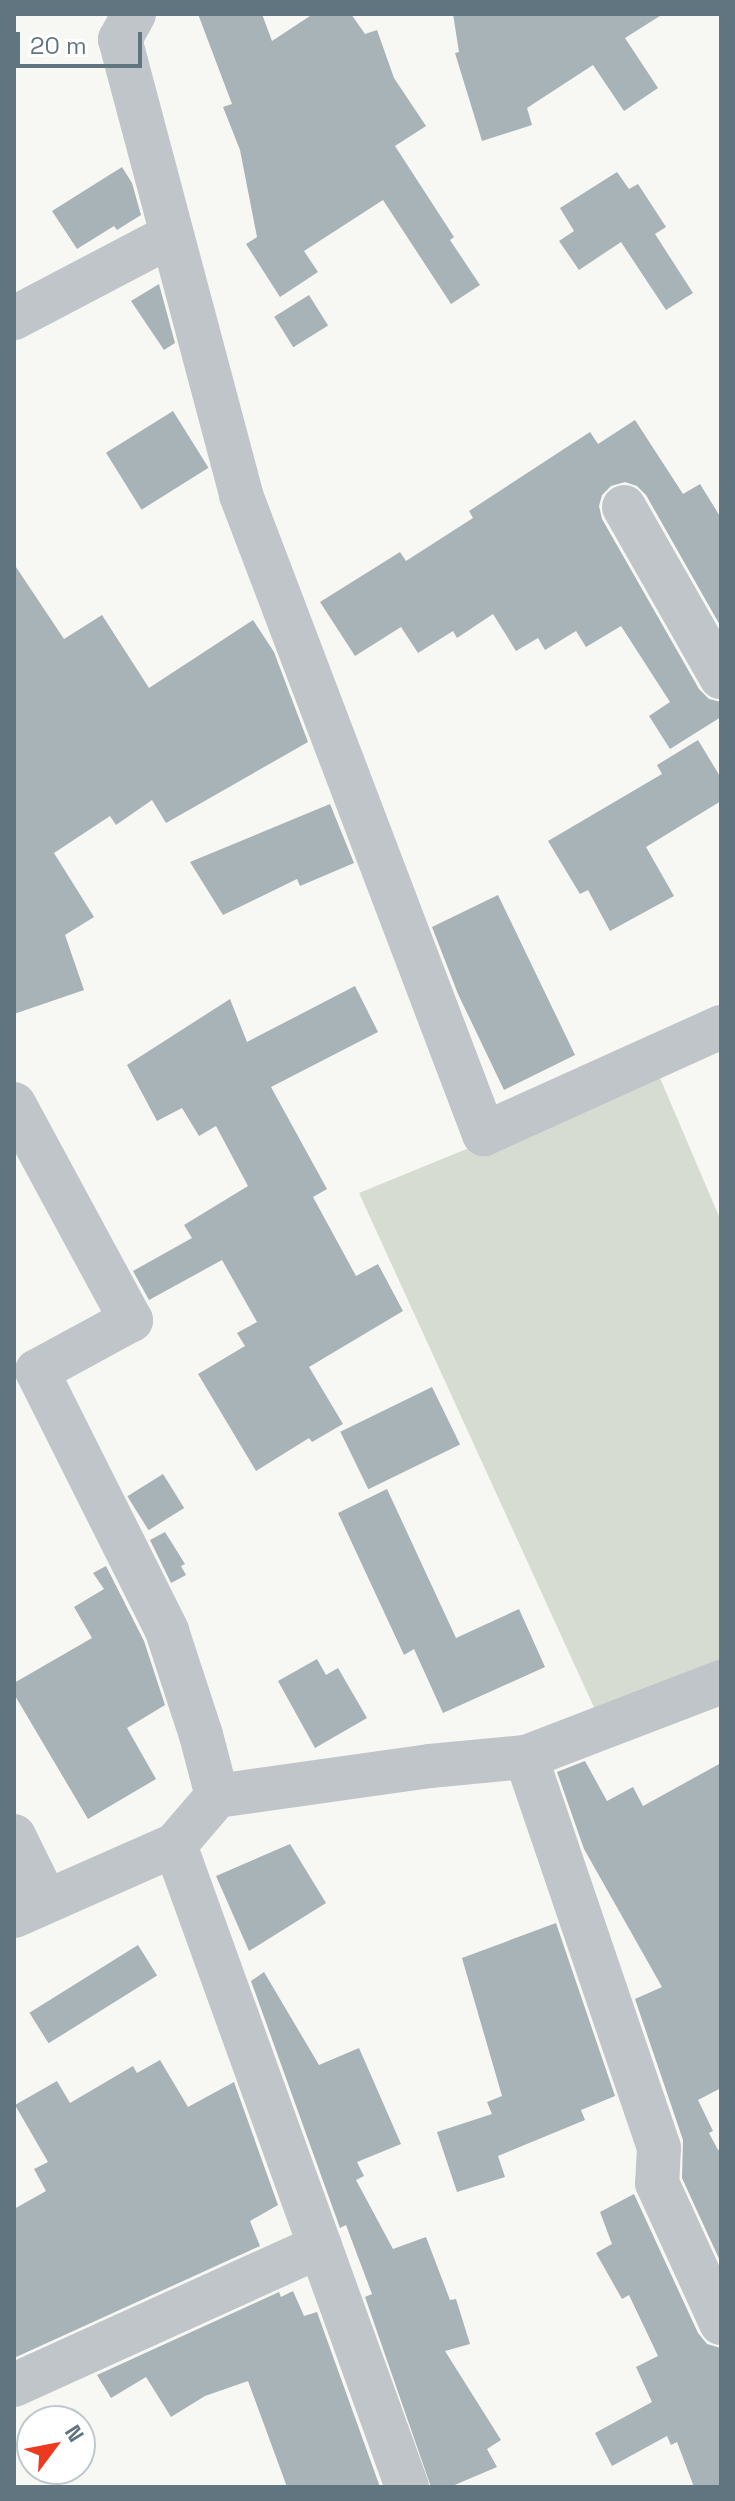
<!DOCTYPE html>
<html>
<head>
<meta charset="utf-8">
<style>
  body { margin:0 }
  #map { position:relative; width:735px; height:2501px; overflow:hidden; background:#f7f7f3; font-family:"Space Grotesk",sans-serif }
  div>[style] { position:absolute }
  .green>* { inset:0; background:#d7dcd2 }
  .building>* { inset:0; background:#a8b3b7; transform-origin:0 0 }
  .minor>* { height:44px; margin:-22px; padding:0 22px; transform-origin:22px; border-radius:22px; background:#bfc5c8 }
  span { translate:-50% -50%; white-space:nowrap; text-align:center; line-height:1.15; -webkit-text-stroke:8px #fff; paint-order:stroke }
  .frame { position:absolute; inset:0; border:16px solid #607580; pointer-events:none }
  .north { position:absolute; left:16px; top:2405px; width:80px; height:80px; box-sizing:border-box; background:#fff; border:2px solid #bfc8cc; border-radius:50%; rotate:58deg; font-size:22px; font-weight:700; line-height:32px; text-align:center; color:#607580 }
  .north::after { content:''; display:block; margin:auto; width:28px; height:36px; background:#ed391d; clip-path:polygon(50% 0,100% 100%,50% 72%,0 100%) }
  .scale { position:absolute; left:16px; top:32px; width:126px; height:36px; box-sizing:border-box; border:4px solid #607580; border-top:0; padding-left:10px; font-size:24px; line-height:28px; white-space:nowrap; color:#607580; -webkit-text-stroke:6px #fff; paint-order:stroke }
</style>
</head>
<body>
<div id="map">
  <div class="green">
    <i style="clip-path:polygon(657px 1071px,721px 1221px,721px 1662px,597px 1714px,359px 1193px)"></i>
  </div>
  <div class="building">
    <i style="clip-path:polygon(198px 14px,262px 14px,272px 41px,313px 14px,351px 14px,365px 34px,377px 30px,394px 78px,426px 126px,395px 146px,454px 237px,450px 240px,480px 285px,451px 304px,383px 200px,304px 251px,318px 272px,280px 297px,246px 244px,257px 237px,240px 150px,223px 107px,232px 104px)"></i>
    <i style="clip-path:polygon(453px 14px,663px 14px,625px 38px,658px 88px,624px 111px,593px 65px,527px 108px,532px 125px,482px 141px,455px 53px,459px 52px)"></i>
    <i style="clip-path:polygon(122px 167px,132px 183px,141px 215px,117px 230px,114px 226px,77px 249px,52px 211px)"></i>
    <i style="clip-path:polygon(617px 172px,629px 189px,638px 184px,666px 227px,655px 234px,693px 293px,666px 310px,621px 242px,579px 270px,559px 241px,574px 231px,560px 208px)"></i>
    <i style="clip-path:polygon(159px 284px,175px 343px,164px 350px,131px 301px)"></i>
    <i style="left:309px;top:295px;width:36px;height:41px;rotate:58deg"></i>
    <i style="left:173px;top:411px;width:67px;height:79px;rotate:58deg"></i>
    <i style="clip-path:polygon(635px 420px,683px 494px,700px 484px,721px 518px,721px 627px,646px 495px,637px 486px,625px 482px,611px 486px,602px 495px,599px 506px,602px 519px,699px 689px,709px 699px,721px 702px,721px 717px,670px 749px,649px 716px,670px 702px,621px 626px,586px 647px,576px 631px,545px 650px,538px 638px,516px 651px,493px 614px,457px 638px,453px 631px,418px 653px,401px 627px,355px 656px,320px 602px,400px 552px,406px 561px,473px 518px,469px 511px,590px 432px,598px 444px)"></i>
    <i style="clip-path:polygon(14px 564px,64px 639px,102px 615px,149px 688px,253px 620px,274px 652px,308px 742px,166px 823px,152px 800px,116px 825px,110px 816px,54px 853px,94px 917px,65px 935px,84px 990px,14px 1014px)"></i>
    <i style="clip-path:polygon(698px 740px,721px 778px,721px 801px,646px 847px,674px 896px,610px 931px,588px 890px,580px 894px,548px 841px,662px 774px,657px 765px)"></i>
    <i style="clip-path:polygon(330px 804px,354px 863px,300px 886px,297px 879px,223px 915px,190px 862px)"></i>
    <i style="clip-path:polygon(498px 895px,575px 1055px,504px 1090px,458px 994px,432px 927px)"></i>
    <i style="clip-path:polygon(355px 986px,378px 1032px,271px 1087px,327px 1189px,313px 1197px,356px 1276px,378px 1264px,403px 1311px,309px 1367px,343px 1424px,312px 1442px,309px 1438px,256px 1471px,198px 1374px,245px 1346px,237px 1333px,257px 1322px,222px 1260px,149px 1300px,133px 1271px,192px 1238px,184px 1225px,248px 1186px,216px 1126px,199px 1136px,182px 1108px,157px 1121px,127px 1065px,230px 999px,247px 1042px)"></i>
    <i style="left:432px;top:1387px;width:64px;height:102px;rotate:64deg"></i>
    <i style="left:163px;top:1474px;width:40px;height:42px;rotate:58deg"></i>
    <i style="clip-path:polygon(387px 1489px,456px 1638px,519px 1609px,545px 1667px,443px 1713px,414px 1649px,404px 1655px,338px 1513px)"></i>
    <i style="clip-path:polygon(165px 1532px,185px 1564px,181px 1566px,186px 1575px,171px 1583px,150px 1540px)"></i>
    <i style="clip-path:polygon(106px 1566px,144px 1641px,165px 1705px,127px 1728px,156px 1779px,88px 1819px,14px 1694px,14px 1683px,92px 1638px,74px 1607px,104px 1589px,93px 1573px)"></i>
    <i style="clip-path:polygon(317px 1659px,326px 1675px,338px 1668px,367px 1718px,315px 1748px,278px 1681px)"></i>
    <i style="clip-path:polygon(585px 1761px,607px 1801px,633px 1787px,643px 1806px,721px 1763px,721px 2088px,698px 2100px,713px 2131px,709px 2133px,718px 2150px,721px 2148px,721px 2263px,682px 2178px,683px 2140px,635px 1999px,662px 1987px,584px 1849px,557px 1772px)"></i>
    <i style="clip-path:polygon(290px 1844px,326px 1903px,249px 1951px,216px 1876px)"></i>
    <i style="clip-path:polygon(556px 1923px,615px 2096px,581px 2110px,585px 2120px,498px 2156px,505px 2177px,457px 2192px,437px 2132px,492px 2114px,487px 2102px,502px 2096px,462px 1958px)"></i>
    <i style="left:138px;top:1945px;width:36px;height:128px;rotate:58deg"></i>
    <i style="clip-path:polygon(264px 1972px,319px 2065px,359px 2048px,401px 2144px,357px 2162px,364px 2176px,356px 2180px,393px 2249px,426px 2237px,450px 2300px,456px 2299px,470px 2344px,445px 2351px,501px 2440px,487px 2449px,497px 2467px,450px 2487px,431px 2487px,365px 2297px,372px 2294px,346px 2225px,340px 2228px,251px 1981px)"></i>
    <i style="clip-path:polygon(160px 2060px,188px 2107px,234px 2082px,278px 2205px,250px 2221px,260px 2246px,14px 2358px,14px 2209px,46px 2191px,34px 2169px,48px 2162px,15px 2105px,57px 2081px,70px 2103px,133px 2066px,137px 2073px)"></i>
    <i style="clip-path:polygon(634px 2194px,698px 2333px,707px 2344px,721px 2348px,721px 2487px,694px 2487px,677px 2442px,671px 2445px,667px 2436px,612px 2466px,595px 2433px,652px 2402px,636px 2367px,658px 2356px,629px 2295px,622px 2299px,596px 2253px,612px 2244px,600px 2212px)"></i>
    <i style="clip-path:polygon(293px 2291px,304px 2316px,317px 2312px,380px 2487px,287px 2487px,248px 2381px,205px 2396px,171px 2417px,146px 2377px,111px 2398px,97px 2375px,279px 2292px,281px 2297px)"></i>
  </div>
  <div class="minor">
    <i style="left:134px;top:14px;width:29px;rotate:119deg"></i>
    <i style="left:120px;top:39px;width:472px;rotate:75.1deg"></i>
    <i style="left:241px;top:495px;width:684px;rotate:69.18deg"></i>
    <i style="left:484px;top:1134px;width:260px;rotate:-24.3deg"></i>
    <i style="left:14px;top:318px;width:178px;rotate:-27.7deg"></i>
    <i style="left:624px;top:507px;width:196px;rotate:60.3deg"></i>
    <i style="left:14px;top:1104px;width:246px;rotate:61.6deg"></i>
    <i style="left:131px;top:1320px;width:107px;rotate:151.5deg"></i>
    <i style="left:37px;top:1371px;width:291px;rotate:63.4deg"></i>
    <i style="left:167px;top:1631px;width:109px;rotate:71.9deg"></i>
    <i style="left:201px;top:1735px;width:63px;rotate:75.3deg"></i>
    <i style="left:217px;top:1796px;width:65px;rotate:130.6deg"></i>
    <i style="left:175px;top:1845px;width:683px;rotate:70.13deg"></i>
    <i style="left:526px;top:1757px;width:413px;rotate:71.2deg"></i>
    <i style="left:659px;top:2148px;width:35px;rotate:93deg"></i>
    <i style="left:657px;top:2183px;width:154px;rotate:65.4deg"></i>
    <i style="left:217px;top:1796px;width:215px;rotate:-8deg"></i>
    <i style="left:430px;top:1766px;width:96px;rotate:-5.4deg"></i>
    <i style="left:526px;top:1757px;width:209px;rotate:-21deg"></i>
    <i style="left:14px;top:1836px;width:72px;rotate:63.8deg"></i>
    <i style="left:14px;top:1916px;width:176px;rotate:-23.8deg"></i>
    <i style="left:14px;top:2385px;width:336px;rotate:-24.4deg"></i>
  </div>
  <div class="frame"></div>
  <div class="north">N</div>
  <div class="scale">20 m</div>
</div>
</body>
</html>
